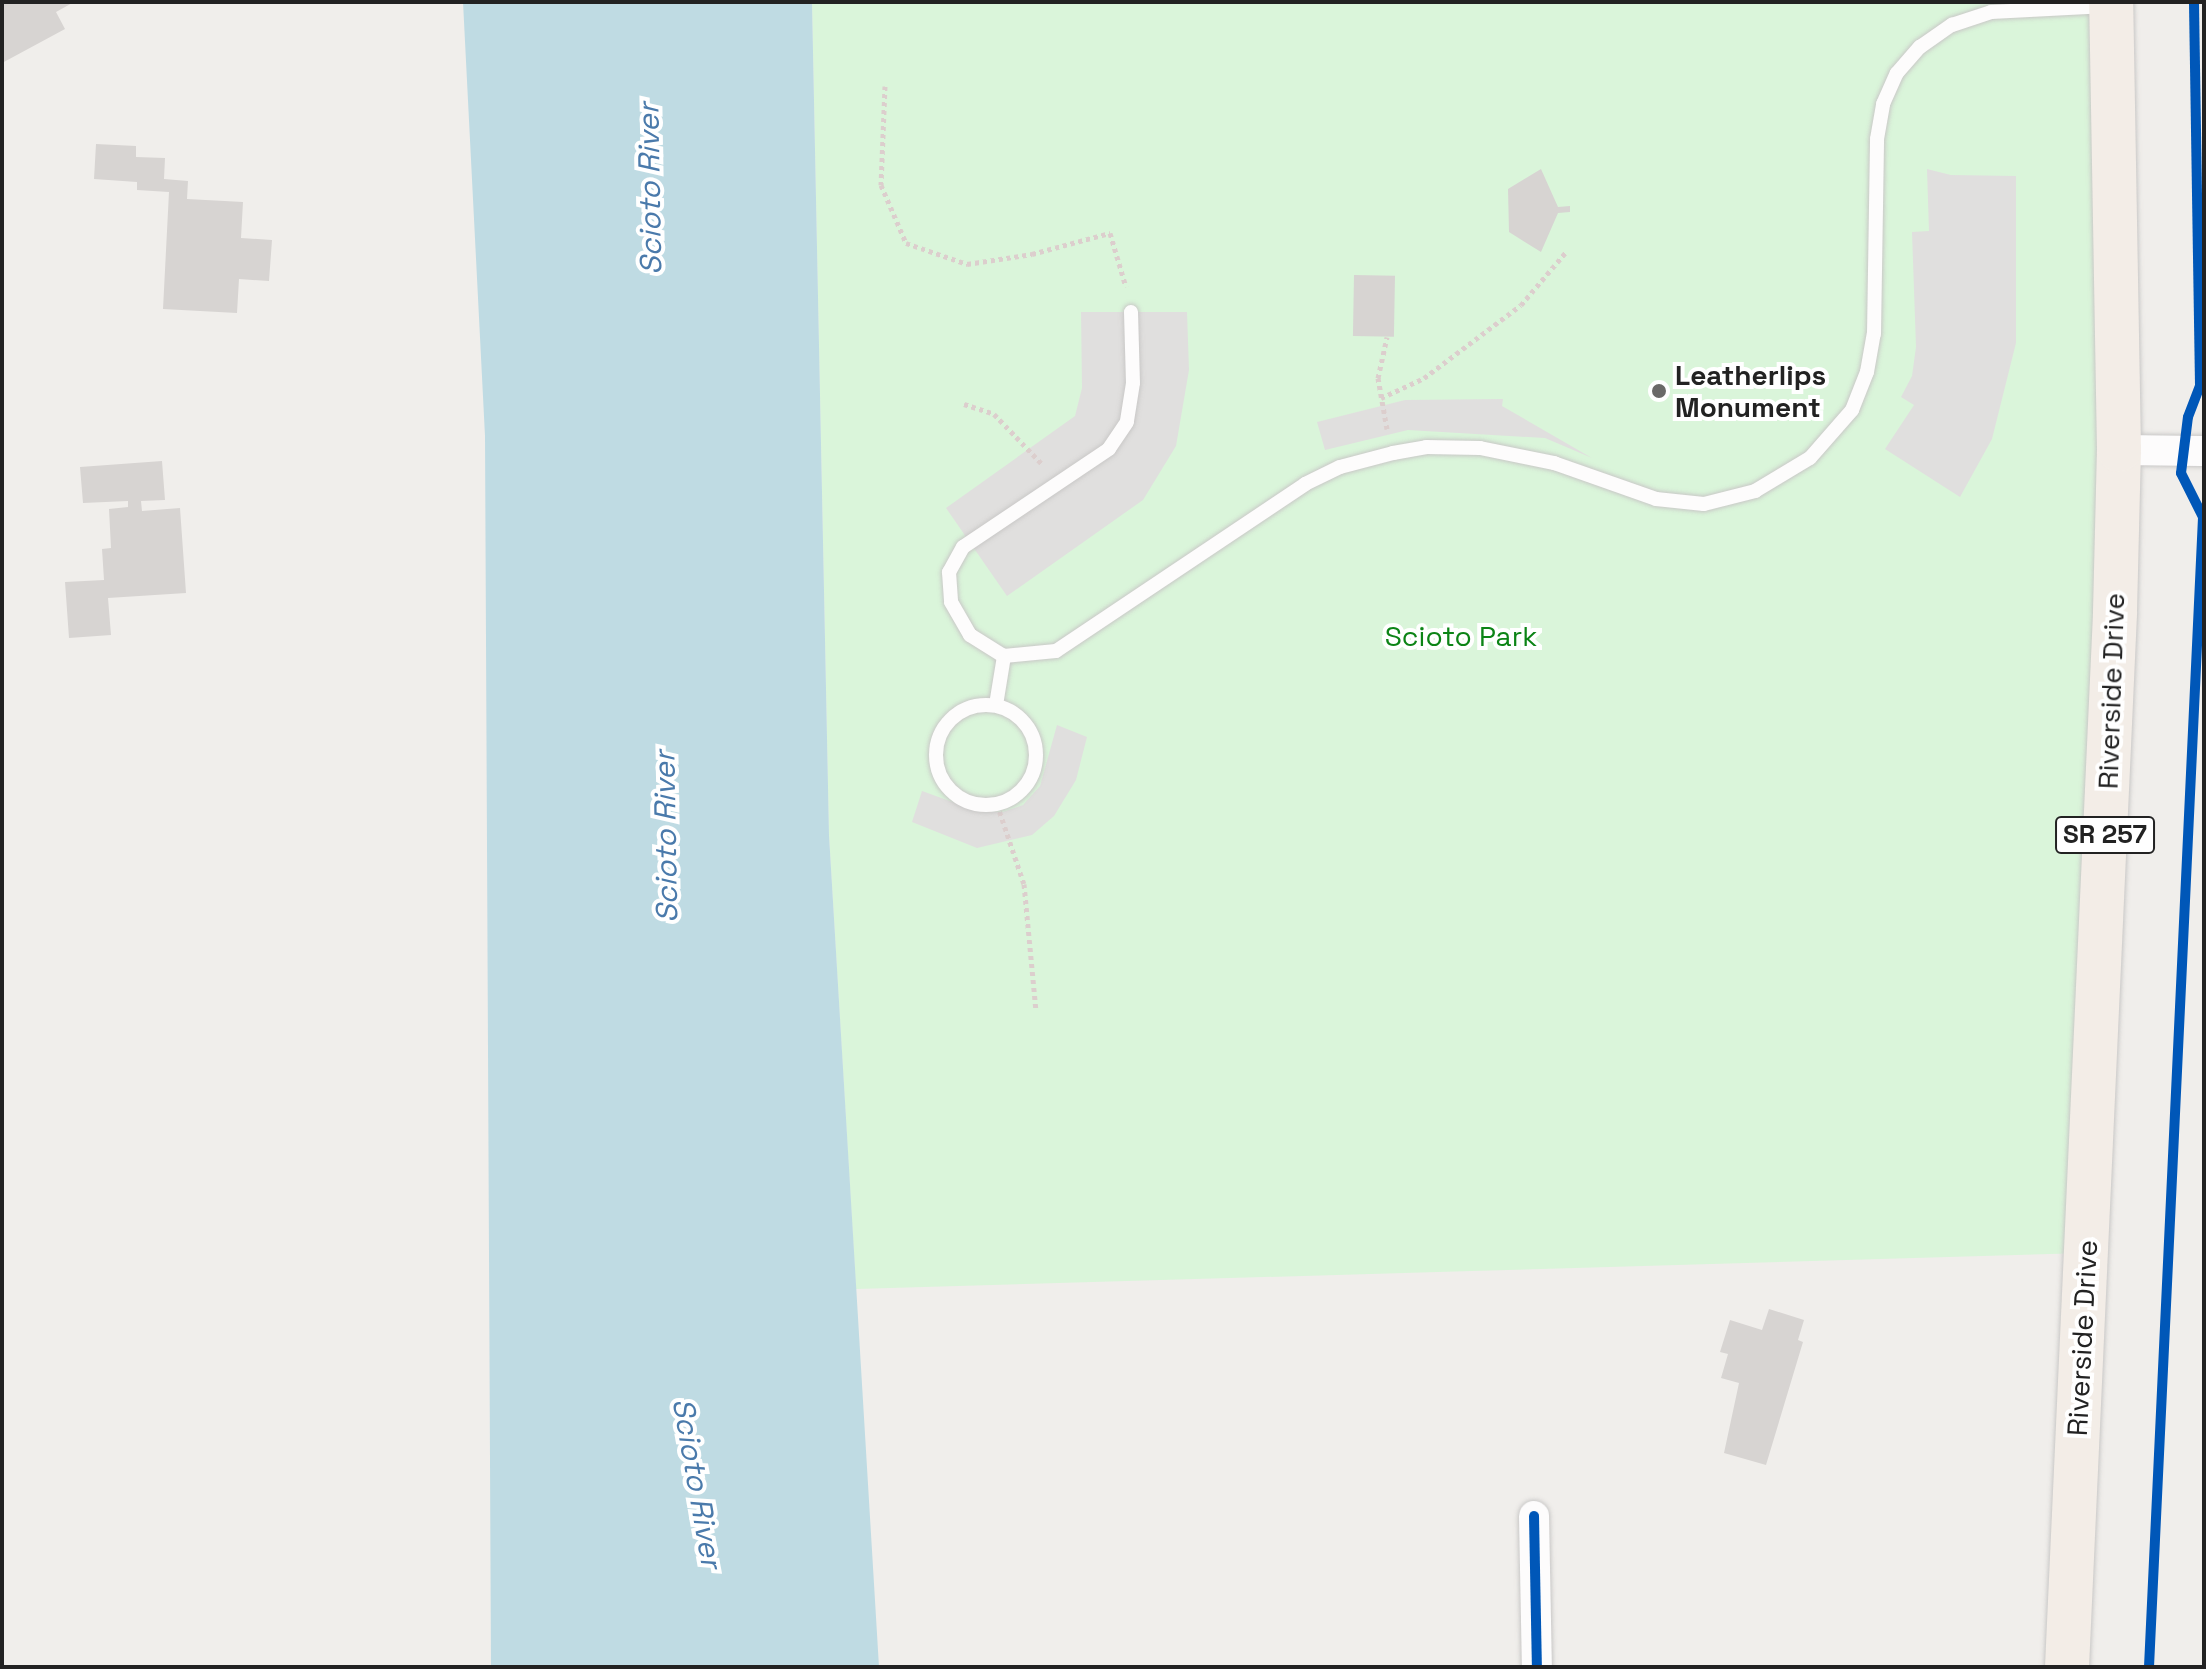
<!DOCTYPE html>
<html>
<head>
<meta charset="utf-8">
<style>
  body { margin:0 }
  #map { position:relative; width:2206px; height:1669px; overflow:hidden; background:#f0eeeb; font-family:"Space Grotesk",sans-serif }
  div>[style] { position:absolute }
  .park>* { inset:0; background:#daf5da }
  .parking>* { inset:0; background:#e0dfde }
  .water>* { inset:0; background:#bfdbe3 }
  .building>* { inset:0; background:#d7d4d2; transform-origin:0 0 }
  .path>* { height:5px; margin-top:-2.5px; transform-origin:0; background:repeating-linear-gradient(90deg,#dccecd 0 4px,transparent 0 8px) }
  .roads { filter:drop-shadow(0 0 2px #c9c8c7) drop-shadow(0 0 2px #c9c8c7) }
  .lane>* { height:14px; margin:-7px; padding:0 7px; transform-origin:7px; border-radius:7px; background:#fdfcfc }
  .lane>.ring { margin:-7px; padding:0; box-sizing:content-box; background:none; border:14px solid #fdfcfc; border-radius:50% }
  .street>* { height:30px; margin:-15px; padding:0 15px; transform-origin:15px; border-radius:15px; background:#fdfcfc }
  .primary>* { height:44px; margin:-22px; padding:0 22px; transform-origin:22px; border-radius:22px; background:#f3ede7 }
  .cycleway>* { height:10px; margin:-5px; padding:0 5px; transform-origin:5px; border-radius:5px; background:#0057b8 }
  .dots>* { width:22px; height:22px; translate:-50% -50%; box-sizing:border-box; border:4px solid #fff; border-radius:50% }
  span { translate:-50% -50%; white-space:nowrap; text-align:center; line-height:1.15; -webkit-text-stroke:8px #fff; paint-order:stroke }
  .shield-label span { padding:2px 6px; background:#fff; border:2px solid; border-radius:6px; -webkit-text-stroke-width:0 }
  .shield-label { font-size:26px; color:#222; font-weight:700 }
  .poi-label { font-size:28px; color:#222; font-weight:700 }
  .left { translate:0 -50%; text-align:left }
  .park-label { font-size:28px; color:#0c8416 }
  .street-label { font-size:28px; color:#222 }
  .water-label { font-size:30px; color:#4a7aab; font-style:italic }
  .frame { position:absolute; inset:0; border:4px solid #222; pointer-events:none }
</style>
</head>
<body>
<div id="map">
  <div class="park">
    <i style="clip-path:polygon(812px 2px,2109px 2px,2086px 1253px,856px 1289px,829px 835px)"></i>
  </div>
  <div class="parking">
    <i style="clip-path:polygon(1927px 169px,1951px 175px,2016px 176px,2016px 343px,1992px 439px,1960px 497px,1885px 449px,1914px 405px,1901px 397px,1912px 376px,1916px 347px,1912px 232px,1929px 231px)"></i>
    <i style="clip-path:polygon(1081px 312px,1187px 312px,1189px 370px,1176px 446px,1143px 500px,1007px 596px,946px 508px,1075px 416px,1082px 388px)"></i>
    <i style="clip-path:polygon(1503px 399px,1502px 406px,1592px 458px,1545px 438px,1408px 430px,1325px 450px,1317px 422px,1405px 400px)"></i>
    <i style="clip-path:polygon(1057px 725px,1087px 737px,1076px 780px,1054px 816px,1032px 835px,977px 848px,912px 822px,922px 791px,977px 811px,1003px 812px,1023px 805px,1040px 786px)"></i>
  </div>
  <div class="water">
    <i style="clip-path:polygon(463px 2px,812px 2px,829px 835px,879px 1667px,491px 1667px,485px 436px)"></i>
  </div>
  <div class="building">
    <i style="clip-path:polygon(2px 2px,74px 2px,56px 12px,65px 29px,2px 63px)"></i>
    <i style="clip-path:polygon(96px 144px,136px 146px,136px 157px,165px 158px,164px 179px,188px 181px,187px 199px,243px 202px,241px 238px,272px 240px,269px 281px,239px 279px,237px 313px,163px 309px,169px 192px,137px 190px,137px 182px,94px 179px)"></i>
    <i style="clip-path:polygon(1541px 169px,1558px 207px,1570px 206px,1570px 212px,1558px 213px,1541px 252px,1509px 232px,1508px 189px)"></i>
    <i style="left:1354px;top:275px;width:41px;height:61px;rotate:1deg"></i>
    <i style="clip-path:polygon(162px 461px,165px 500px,141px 501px,142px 511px,180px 508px,186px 593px,108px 598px,111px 635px,69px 638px,65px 582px,104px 580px,102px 549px,111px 548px,109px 509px,128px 507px,128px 501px,83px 503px,80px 467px)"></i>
    <i style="clip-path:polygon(1769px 1309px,1804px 1320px,1798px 1340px,1803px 1342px,1766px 1465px,1724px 1453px,1739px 1383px,1721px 1378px,1728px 1354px,1720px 1352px,1730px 1320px,1762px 1330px)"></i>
  </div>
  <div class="path">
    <i style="left:885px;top:86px;width:99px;rotate:92.3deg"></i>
    <i style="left:881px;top:185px;width:63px;rotate:66.7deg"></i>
    <i style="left:906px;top:243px;width:65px;rotate:19deg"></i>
    <i style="left:967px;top:264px;width:66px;rotate:-8.7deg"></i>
    <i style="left:1032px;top:254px;width:81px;rotate:-15.1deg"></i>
    <i style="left:1110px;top:233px;width:56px;rotate:73.5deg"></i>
    <i style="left:1381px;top:398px;width:47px;rotate:-24.9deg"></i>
    <i style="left:1424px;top:378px;width:121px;rotate:-37deg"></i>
    <i style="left:1521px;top:305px;width:70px;rotate:-49.7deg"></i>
    <i style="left:964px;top:404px;width:32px;rotate:18deg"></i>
    <i style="left:994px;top:414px;width:71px;rotate:46.1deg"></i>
    <i style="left:1387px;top:429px;width:52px;rotate:-100deg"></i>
    <i style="left:1378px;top:378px;width:42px;rotate:-77.6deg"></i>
    <i style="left:997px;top:804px;width:84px;rotate:71.4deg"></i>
    <i style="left:1024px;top:884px;width:127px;rotate:84.6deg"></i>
  </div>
  <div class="roads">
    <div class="lane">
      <i style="left:1131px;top:312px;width:71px;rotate:88.4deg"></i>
      <i style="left:1133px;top:383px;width:39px;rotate:99deg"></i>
      <i style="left:1127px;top:422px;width:32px;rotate:124deg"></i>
      <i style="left:1109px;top:449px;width:176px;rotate:146.1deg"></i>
      <i style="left:963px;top:547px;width:29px;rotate:119deg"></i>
      <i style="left:949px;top:572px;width:30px;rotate:86deg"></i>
      <i style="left:951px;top:602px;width:38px;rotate:60deg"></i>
      <i style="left:970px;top:635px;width:40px;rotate:32deg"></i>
      <i style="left:1004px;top:656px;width:52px;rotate:-5.5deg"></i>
      <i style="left:1056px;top:651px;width:300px;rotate:-33.8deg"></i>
      <i style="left:1305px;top:484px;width:39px;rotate:-26deg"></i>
      <i style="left:1340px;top:467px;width:55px;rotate:-14.8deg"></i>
      <i style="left:1393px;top:453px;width:34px;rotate:-10deg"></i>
      <i style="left:1426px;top:447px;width:54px;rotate:1.1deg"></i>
      <i style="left:1480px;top:448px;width:76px;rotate:11.5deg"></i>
      <i style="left:1554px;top:463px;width:108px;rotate:19.4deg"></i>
      <i style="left:1656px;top:499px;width:48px;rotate:5.9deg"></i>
      <i style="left:1704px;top:504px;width:53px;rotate:-14.3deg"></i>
      <i style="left:1755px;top:491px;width:64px;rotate:-31deg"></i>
      <i style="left:1810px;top:458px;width:64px;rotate:-48.8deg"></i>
      <i style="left:1852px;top:410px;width:41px;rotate:-68.5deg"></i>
      <i style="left:1867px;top:372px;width:39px;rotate:-80deg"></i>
      <i style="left:1874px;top:334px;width:195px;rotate:-89.1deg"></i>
      <i style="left:1877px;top:139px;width:36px;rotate:-80deg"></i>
      <i style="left:1883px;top:104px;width:34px;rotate:-66deg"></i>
      <i style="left:1897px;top:73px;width:35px;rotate:-49deg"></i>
      <i style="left:1920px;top:47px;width:39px;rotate:-35deg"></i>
      <i style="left:1952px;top:25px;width:41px;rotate:-18.4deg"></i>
      <i style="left:1991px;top:12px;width:116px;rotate:-3deg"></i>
      <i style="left:996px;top:705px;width:50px;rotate:-80.7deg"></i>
      <i class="ring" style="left:936px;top:705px;width:86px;height:86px"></i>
    </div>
    <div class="street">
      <i style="left:2119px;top:450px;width:85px;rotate:0.7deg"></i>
      <i style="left:1534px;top:1516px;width:151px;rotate:88.9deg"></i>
    </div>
    <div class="primary">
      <i style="left:2067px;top:1667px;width:1056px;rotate:-87.39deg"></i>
      <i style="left:2115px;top:612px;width:162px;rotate:-88.6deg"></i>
      <i style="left:2119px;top:450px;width:448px;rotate:-91deg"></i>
    </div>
  </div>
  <div class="cycleway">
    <i style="left:1534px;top:1516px;width:151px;rotate:88.9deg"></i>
    <i style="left:2149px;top:1667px;width:1151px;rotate:-87.31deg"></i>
    <i style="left:2203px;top:517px;width:49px;rotate:-116.6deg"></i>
    <i style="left:2181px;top:473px;width:56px;rotate:-82.9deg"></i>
    <i style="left:2188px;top:417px;width:34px;rotate:-69deg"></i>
    <i style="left:2200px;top:385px;width:383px;rotate:-90.9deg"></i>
  </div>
  <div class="dots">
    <i style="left:1659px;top:391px;background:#6a6968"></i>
  </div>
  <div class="shield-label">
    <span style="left:2105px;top:835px">SR 257</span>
  </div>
  <div class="poi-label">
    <span class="left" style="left:1675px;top:391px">Leatherlips<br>Monument</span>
  </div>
  <div class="park-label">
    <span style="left:1461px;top:636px">Scioto Park</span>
  </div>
  <div class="street-label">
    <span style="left:2111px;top:691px;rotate:-88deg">Riverside Drive</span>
    <span style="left:2082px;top:1338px;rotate:-87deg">Riverside Drive</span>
  </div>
  <div class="water-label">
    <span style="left:650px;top:189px;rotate:-91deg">Scioto River</span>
    <span style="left:666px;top:837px;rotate:-91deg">Scioto River</span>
    <span style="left:697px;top:1483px;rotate:80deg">Scioto River</span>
  </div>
  <div class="frame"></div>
</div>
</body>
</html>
